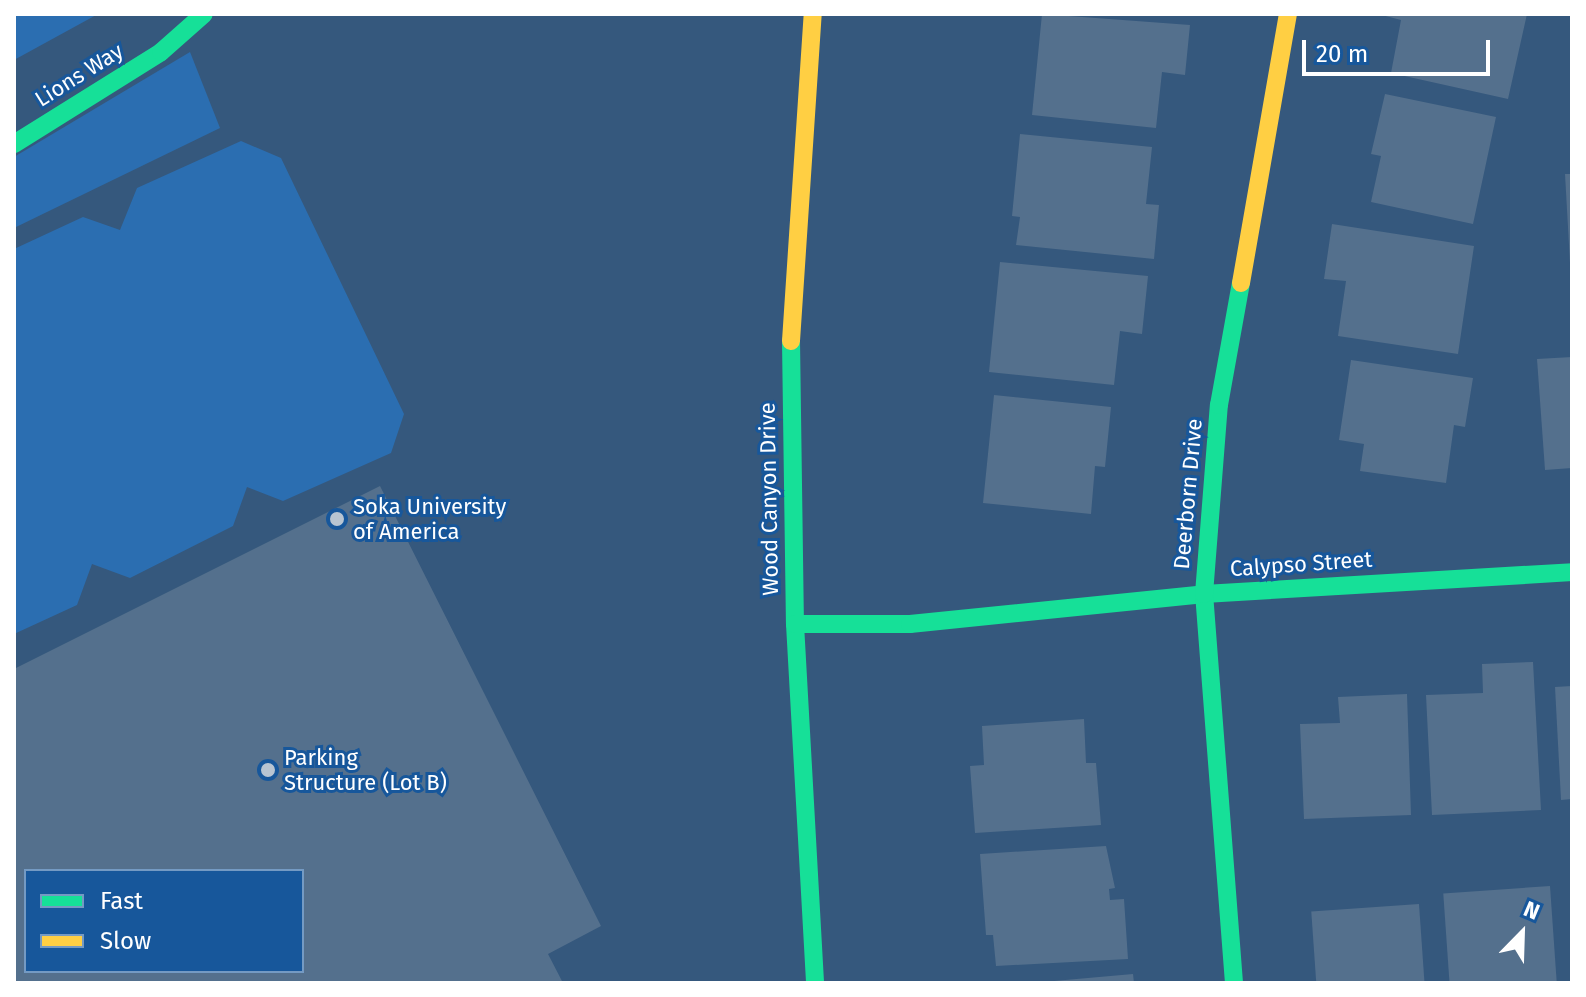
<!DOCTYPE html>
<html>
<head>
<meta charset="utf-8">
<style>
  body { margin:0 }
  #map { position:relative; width:1586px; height:997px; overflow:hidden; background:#35587d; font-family:"Fira Sans",sans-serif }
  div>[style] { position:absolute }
  .green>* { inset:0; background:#2b6eb1 }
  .building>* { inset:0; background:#54708d; transform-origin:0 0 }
  .fast>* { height:18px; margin:-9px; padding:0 9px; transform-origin:9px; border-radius:9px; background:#16e098 }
  .slow>* { height:18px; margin:-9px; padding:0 9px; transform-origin:9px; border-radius:9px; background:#ffcf43 }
  .dots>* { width:22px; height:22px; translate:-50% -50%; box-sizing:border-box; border:4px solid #17579b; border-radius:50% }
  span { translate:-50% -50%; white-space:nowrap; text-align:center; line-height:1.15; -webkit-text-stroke:6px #17579b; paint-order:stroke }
  .street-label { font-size:22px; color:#fff }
  .poi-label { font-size:22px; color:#fff }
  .left { translate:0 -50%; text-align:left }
  .frame { position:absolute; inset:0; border:16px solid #fff; pointer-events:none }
  .legend { position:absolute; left:24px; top:869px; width:280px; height:104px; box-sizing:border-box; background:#17579b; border:2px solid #749ac3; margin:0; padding:10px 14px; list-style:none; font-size:24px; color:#fff }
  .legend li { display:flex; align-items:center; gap:16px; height:40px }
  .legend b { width:40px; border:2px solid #749ac3 }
  .north { position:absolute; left:1482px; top:893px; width:80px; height:80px; -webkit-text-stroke:6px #17579b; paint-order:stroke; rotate:23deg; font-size:22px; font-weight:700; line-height:32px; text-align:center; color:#fff }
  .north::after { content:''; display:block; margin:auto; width:28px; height:36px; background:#fff; clip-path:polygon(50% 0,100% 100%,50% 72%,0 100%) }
  .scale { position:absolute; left:1302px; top:40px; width:188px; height:36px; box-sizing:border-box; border:4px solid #fff; border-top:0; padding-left:10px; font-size:24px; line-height:28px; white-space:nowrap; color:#fff; -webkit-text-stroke:6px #17579b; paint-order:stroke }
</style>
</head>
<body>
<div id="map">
  <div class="green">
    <i style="clip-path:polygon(14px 14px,98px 14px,14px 60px)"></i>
    <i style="clip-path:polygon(190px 52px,220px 128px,14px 228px,14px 157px)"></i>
    <i style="clip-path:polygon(241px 141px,281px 158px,404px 414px,391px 453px,283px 501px,247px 487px,233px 526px,130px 578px,92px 564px,77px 605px,14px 634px,14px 249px,83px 217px,120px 230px,137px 188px)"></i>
  </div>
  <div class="building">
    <i style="clip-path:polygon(1042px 14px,1190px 25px,1185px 75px,1162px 72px,1156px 128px,1032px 115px)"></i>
    <i style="clip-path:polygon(1378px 14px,1527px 14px,1508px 99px,1391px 73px,1401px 20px)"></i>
    <i style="clip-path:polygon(1385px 94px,1496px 117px,1473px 224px,1371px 202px,1381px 156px,1371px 154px)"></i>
    <i style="clip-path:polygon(1020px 134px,1152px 147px,1146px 204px,1159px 205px,1154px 259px,1016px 245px,1020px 217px,1012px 216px)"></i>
    <i style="clip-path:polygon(1565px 174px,1572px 174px,1572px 263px,1570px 263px)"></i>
    <i style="clip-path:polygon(1332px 224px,1474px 246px,1458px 354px,1338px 336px,1346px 281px,1324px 279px)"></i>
    <i style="clip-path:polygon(1000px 262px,1148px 276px,1142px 334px,1120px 331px,1114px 385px,989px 372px)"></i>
    <i style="clip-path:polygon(1572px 357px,1572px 468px,1545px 470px,1537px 359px)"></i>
    <i style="clip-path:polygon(1351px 360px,1473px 378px,1465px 427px,1454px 425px,1446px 483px,1360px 471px,1364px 444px,1339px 440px)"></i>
    <i style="clip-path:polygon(994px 395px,1111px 407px,1105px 467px,1095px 466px,1091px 514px,983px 503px)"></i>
    <i style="clip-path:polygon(evenodd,380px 486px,601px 926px,548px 954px,563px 983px,14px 983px,14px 669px,380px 486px,26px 871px,302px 871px,302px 971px,26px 971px,26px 871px)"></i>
    <i style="clip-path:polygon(1533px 662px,1541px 810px,1432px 815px,1426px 695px,1483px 693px,1482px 664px)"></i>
    <i style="clip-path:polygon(1572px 686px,1572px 799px,1561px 800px,1555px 687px)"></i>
    <i style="clip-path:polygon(1407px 694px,1411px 815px,1304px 819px,1300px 724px,1340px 723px,1338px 697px)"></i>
    <i style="clip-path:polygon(1084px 719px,1086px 763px,1096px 763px,1101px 825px,975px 833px,970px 766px,984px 765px,982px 726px)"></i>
    <i style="clip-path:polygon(1106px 846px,1115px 888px,1109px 889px,1110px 900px,1124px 899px,1128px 959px,996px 966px,993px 935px,986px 935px,980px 854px)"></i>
    <i style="left:1550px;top:886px;width:97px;height:107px;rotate:86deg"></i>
    <i style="left:1419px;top:904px;width:79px;height:108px;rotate:86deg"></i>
    <i style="clip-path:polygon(1133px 974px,1134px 983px,1054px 983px,1054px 981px)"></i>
  </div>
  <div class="fast">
    <i style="left:14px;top:144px;width:173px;rotate:-32deg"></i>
    <i style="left:161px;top:52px;width:57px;rotate:-41.5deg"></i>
    <i style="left:791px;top:341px;width:283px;rotate:89.2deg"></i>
    <i style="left:795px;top:624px;width:360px;rotate:86.8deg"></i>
    <i style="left:795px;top:624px;width:115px"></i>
    <i style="left:910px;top:624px;width:296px;rotate:-5.8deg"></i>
    <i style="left:1204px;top:594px;width:369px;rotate:-3.4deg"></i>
    <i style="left:1234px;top:983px;width:390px;rotate:-94.4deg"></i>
    <i style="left:1204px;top:594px;width:190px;rotate:-85.5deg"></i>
    <i style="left:1219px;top:405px;width:124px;rotate:-79.8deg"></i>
  </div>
  <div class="slow">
    <i style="left:1241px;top:283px;width:273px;rotate:-80.1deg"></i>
    <i style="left:791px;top:341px;width:328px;rotate:-86.2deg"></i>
  </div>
  <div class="dots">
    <i style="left:337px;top:519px;background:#b8c5d2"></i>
    <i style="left:268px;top:770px;background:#b8c5d2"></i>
  </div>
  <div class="street-label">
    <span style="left:79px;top:75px;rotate:-32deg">Lions Way</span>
    <span style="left:1188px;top:494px;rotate:-85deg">Deerborn Drive</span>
    <span style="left:769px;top:499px;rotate:-91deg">Wood Canyon Drive</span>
    <span style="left:1301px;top:564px;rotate:-4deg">Calypso Street</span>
  </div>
  <div class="poi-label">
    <span class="left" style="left:353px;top:519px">Soka University<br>of America</span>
    <span class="left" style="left:284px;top:770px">Parking<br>Structure (Lot B)</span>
  </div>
  <div class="frame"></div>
  <ul class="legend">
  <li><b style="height:10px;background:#16e098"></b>Fast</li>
  <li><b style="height:10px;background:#ffcf43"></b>Slow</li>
  </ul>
  <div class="north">N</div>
  <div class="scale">20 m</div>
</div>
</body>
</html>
